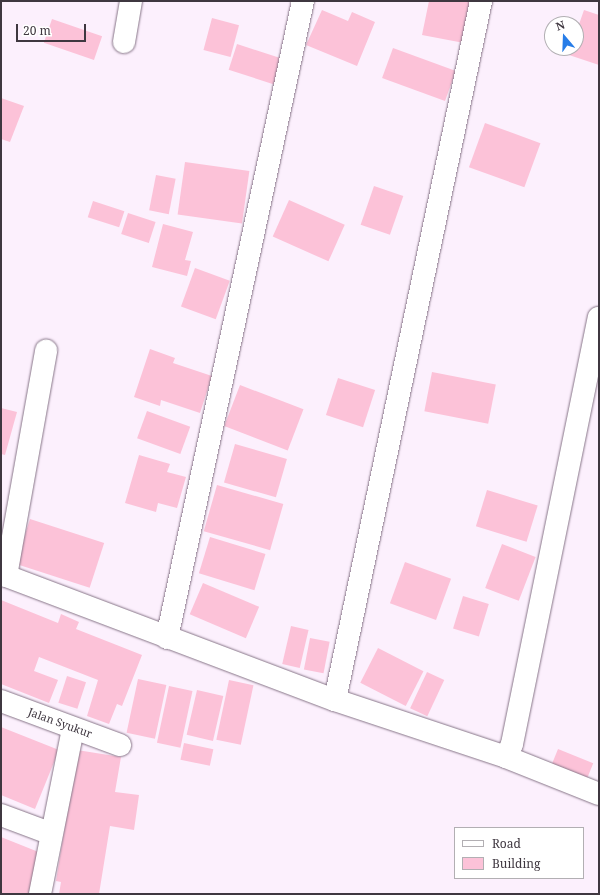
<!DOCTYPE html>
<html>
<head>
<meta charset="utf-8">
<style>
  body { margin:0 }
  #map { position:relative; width:600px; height:895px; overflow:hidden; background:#fcf0fd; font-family:"Noto Serif",serif }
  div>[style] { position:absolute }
  .building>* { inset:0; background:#fcc2d8; transform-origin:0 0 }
  .roads { filter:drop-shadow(0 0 1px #877588) drop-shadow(0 0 1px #877588) }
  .minor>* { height:22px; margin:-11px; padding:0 11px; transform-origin:11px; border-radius:11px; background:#fff }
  span { translate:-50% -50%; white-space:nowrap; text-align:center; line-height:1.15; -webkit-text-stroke:3px #fff; paint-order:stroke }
  .street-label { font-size:11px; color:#3f3740 }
  .frame { position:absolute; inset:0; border:2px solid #3f3740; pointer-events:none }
  .legend { position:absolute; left:454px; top:827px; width:130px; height:52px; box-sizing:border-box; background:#fff; border:1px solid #b2afb3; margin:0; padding:5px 7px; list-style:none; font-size:12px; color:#3f3740 }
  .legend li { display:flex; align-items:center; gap:8px; height:20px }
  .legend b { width:20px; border:1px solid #b2afb3 }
  .north { position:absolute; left:544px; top:16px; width:40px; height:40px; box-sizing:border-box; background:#fff; border:1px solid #b2afb3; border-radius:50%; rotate:341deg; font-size:11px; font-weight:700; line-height:16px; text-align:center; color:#3f3740 }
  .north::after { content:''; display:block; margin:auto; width:14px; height:18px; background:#277de8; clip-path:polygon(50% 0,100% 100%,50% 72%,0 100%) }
  .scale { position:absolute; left:16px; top:24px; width:70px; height:18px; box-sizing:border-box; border:2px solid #3f3740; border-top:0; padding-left:5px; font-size:12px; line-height:14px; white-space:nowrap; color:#3f3740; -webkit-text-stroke:3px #fff; paint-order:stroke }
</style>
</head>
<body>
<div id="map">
  <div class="building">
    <i style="clip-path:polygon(429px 1px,473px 1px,464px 43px,422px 35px)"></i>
    <i style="clip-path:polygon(322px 10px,348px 21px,352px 12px,375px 22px,357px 66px,306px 45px)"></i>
    <i style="clip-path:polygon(584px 10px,599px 15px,599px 65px,569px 55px,571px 48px,576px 48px,576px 33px)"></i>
    <i style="left:212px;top:18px;width:28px;height:33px;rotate:15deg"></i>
    <i style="left:52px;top:19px;width:53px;height:25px;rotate:19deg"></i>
    <i style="left:237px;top:44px;width:51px;height:27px;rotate:18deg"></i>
    <i style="left:393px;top:48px;width:67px;height:32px;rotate:20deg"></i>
    <i style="clip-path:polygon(1px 98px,24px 106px,10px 142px,1px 139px)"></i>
    <i style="left:485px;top:123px;width:59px;height:47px;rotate:20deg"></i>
    <i style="left:185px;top:162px;width:65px;height:53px;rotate:8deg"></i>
    <i style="left:156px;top:175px;width:20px;height:36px;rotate:11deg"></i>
    <i style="left:374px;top:186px;width:31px;height:41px;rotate:19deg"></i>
    <i style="left:289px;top:200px;width:61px;height:40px;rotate:24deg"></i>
    <i style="left:93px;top:201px;width:33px;height:17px;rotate:18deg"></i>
    <i style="left:128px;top:213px;width:29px;height:22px;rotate:18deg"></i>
    <i style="clip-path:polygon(163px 224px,193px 232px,185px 260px,191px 261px,187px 276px,152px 267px)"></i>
    <i style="left:195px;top:268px;width:37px;height:41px;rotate:20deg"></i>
    <i style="clip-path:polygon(150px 349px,175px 358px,173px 363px,212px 376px,200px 413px,161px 400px,160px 406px,134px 397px)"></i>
    <i style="left:432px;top:372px;width:65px;height:40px;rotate:11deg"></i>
    <i style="left:338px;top:378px;width:39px;height:39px;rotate:18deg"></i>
    <i style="left:240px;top:385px;width:68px;height:44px;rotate:21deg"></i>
    <i style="clip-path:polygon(1px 408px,17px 412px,5px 455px,1px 454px)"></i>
    <i style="left:147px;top:411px;width:46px;height:29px;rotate:20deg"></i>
    <i style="left:235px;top:444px;width:54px;height:40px;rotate:16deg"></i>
    <i style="clip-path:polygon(139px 455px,170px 464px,167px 472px,186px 477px,177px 508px,158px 503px,156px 512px,125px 503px)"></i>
    <i style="left:217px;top:485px;width:69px;height:48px;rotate:16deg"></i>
    <i style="left:487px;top:490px;width:53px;height:38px;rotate:17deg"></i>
    <i style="left:30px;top:519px;width:78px;height:47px;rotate:18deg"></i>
    <i style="left:210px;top:537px;width:58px;height:38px;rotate:17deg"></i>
    <i style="left:502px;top:544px;width:36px;height:47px;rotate:21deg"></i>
    <i style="left:405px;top:562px;width:49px;height:44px;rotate:20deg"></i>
    <i style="left:203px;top:583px;width:61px;height:34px;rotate:23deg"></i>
    <i style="left:463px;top:596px;width:27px;height:34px;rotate:17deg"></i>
    <i style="clip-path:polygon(1px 600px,58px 623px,61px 614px,79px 622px,76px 629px,142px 655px,122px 706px,117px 704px,109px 724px,87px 716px,98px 680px,39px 657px,34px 671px,58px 680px,49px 703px,1px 684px)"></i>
    <i style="left:291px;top:626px;width:18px;height:39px;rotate:13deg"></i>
    <i style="left:310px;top:638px;width:20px;height:32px;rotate:11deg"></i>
    <i style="left:378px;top:648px;width:51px;height:39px;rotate:27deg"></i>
    <i style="left:427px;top:672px;width:19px;height:40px;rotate:25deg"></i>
    <i style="left:67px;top:676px;width:20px;height:28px;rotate:18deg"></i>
    <i style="left:138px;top:679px;width:29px;height:55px;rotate:12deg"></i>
    <i style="left:229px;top:680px;width:25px;height:61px;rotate:12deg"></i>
    <i style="left:169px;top:686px;width:24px;height:58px;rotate:12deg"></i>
    <i style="left:197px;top:690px;width:27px;height:46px;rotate:13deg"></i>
    <i style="clip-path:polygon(1px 727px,59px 750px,35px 809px,1px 795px)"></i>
    <i style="left:184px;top:743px;width:30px;height:17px;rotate:12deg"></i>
    <i style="left:558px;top:749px;width:38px;height:22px;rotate:22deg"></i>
    <i style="clip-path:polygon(77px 750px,121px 757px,115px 792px,139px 795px,134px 830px,110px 826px,99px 894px,59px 894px,61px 882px,56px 881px)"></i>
    <i style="clip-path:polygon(1px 837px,46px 855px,31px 894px,1px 894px)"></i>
  </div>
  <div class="roads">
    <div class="minor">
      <i style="left:124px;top:42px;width:42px;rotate:-80.3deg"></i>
      <i style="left:1px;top:574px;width:357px;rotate:20.7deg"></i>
      <i style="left:335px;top:700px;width:180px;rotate:18.4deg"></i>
      <i style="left:506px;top:757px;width:14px;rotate:-65deg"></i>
      <i style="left:512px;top:744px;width:435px;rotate:-78.5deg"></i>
      <i style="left:6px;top:576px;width:229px;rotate:-79.9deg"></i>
      <i style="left:167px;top:638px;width:651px;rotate:-77.95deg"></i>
      <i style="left:335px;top:700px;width:714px;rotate:-78.2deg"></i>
      <i style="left:1px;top:701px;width:127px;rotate:20.3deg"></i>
      <i style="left:506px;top:757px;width:100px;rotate:21.7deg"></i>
      <i style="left:1px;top:815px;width:54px;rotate:20.4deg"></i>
      <i style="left:40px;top:894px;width:168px;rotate:-78.7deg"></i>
    </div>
  </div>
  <div class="street-label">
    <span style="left:60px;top:723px;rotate:20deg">Jalan Syukur</span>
  </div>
  <div class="frame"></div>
  <ul class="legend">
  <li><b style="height:5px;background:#fff"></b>Road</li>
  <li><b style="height:11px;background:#fcc2d8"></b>Building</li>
  </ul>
  <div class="north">N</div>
  <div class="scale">20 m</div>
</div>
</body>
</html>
